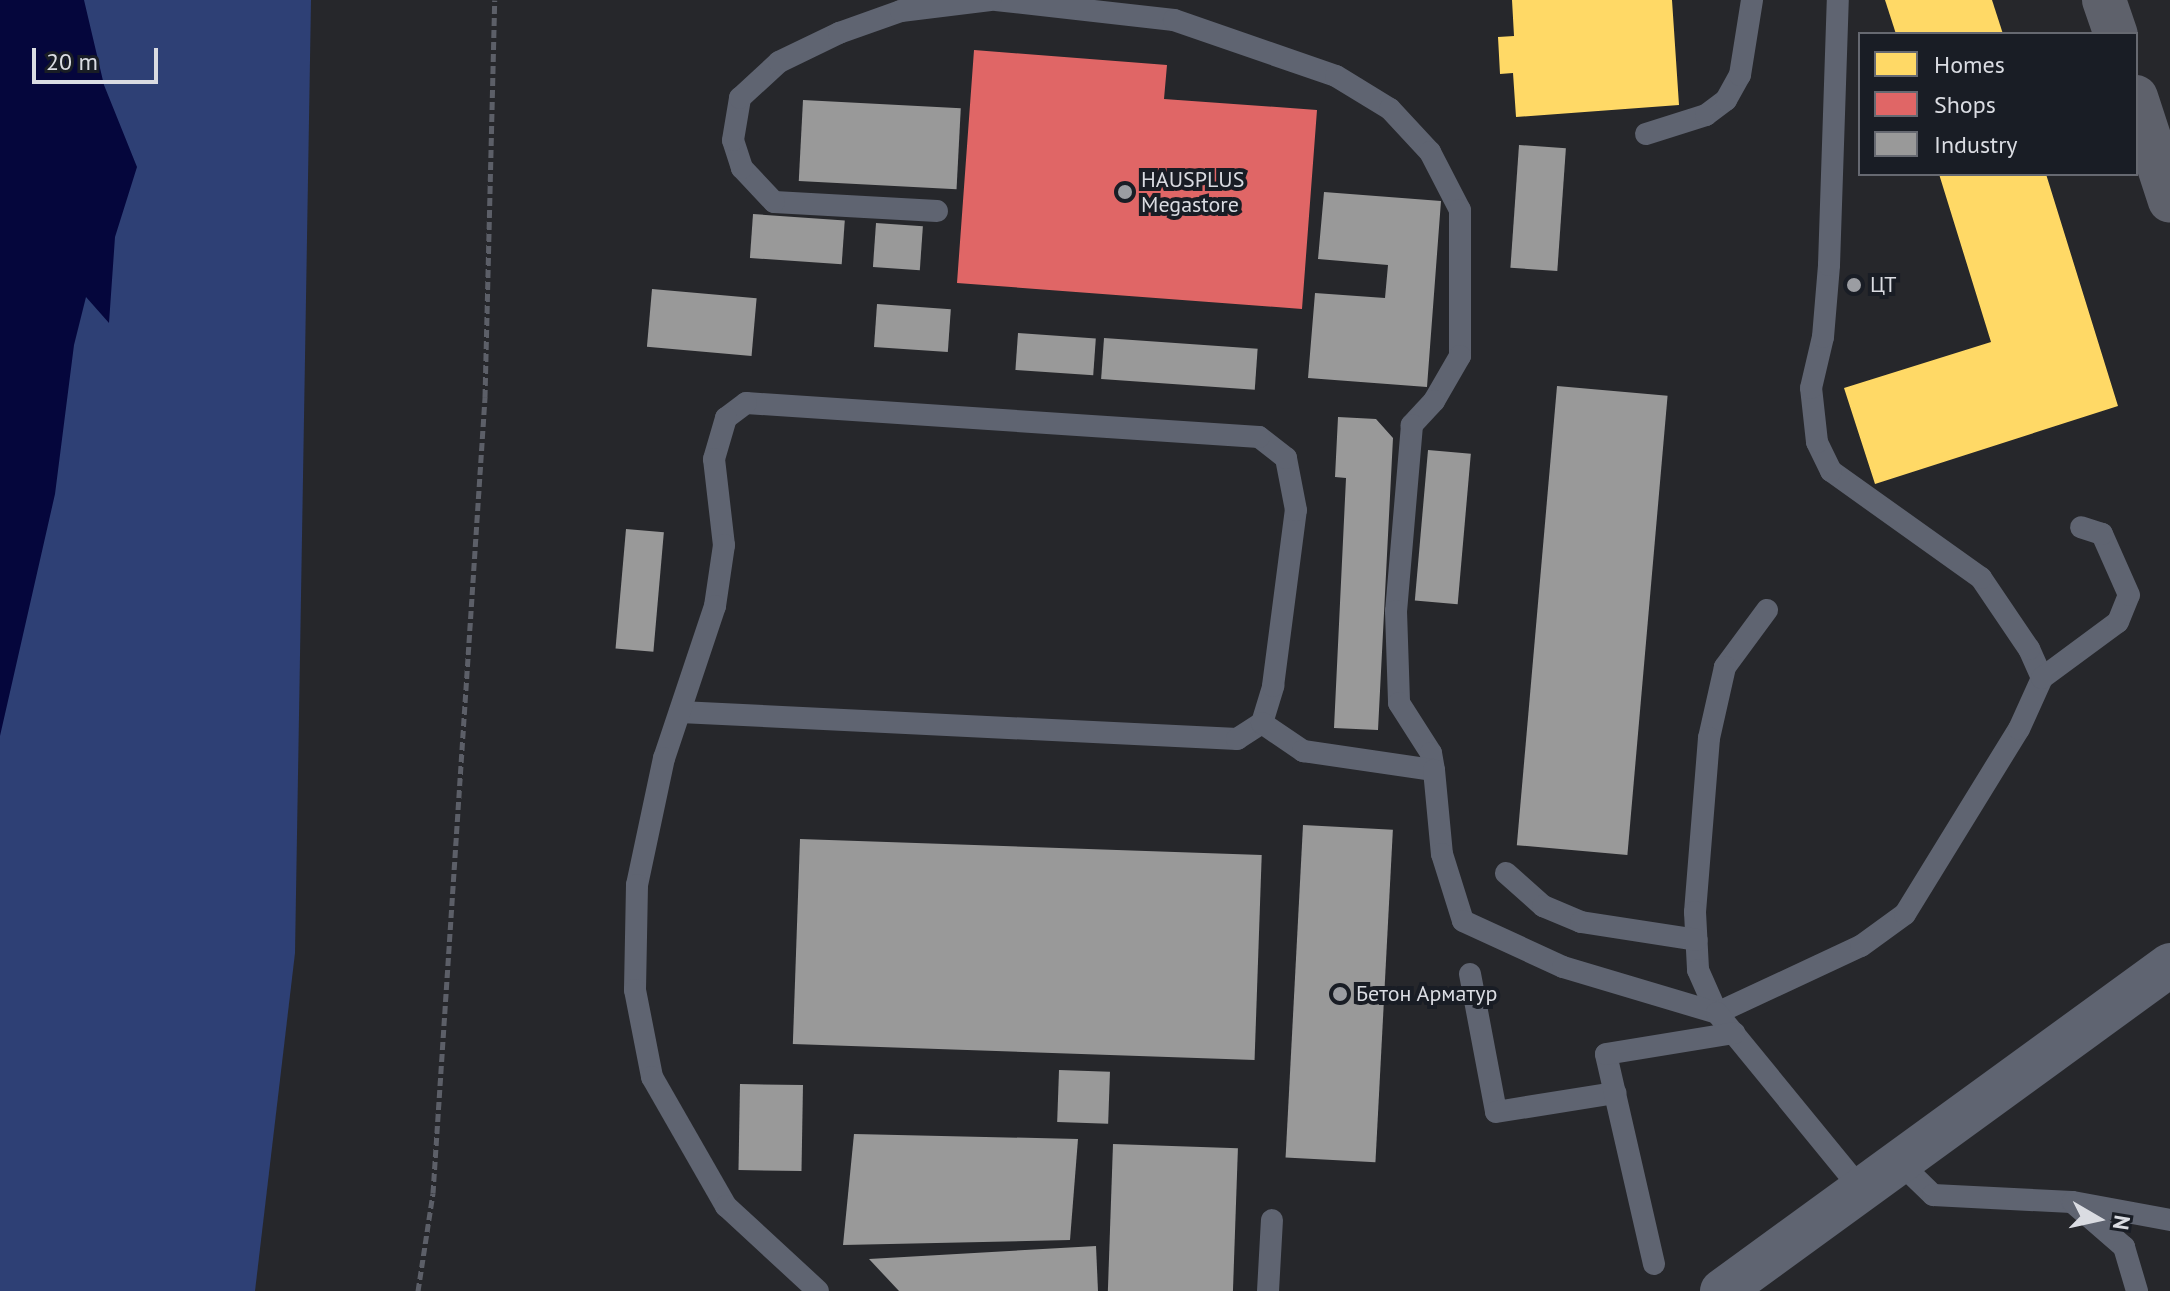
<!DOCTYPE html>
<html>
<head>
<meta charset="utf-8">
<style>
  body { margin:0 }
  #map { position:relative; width:2170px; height:1291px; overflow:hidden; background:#26272b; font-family:"PT Sans",sans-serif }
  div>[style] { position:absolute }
  .green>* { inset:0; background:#2e4075 }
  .water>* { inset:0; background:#05063c }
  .homes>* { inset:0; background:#ffd966 }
  .shops>* { inset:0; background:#e06666 }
  .industry>* { inset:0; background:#999; transform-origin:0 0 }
  .path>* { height:5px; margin-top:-2.5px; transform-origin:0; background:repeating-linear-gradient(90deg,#5c5f68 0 8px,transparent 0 12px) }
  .service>* { height:22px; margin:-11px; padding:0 11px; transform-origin:11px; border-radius:11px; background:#5f6471 }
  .minor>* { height:44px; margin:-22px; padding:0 22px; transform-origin:22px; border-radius:22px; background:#5f6471 }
  .trunk>* { height:44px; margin:-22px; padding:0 22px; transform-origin:22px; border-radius:22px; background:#5e616b }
  .dots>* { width:22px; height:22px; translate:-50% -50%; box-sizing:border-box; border:4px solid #191d25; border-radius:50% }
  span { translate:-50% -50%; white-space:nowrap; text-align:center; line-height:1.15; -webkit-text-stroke:8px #191d25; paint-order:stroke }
  .poi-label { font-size:22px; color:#dadce2 }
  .left { translate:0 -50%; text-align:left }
  .legend { position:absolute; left:1858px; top:32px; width:280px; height:144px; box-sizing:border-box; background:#191d25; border:2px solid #666971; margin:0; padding:10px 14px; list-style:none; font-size:24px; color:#dadce2 }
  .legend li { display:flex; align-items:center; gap:16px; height:40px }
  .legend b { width:40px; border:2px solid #666971 }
  .north { position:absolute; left:2058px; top:1179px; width:80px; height:80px; -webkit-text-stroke:6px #191d25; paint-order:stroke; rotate:99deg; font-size:22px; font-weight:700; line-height:32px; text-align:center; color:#dadce2 }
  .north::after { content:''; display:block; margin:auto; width:28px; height:36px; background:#dadce2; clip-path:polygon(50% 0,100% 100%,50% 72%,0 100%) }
  .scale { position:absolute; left:32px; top:48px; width:126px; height:36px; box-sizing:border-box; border:4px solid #dadce2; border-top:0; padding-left:10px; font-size:24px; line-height:28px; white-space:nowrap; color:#dadce2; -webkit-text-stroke:6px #191d25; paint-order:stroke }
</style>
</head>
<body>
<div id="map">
  <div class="green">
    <i style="clip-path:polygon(0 0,311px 0,295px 953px,255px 1291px,0 1291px)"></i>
  </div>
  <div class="water">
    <i style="clip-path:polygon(0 0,84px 0,104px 85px,137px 167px,115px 237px,109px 323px,86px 297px,74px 345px,55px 494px,0 736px)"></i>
  </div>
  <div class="homes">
    <i style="clip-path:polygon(1512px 0,1672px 0,1679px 105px,1516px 117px,1513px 73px,1500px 74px,1498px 37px,1514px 36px)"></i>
    <i style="clip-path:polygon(1885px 0,1992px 0,2003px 34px,1896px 34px)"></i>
    <i style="clip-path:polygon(1939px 174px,2046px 174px,2118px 406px,1875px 484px,1844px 388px,1991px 342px)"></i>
  </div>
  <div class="shops">
    <i style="clip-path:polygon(974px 50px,1167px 65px,1164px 99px,1317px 110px,1302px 309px,957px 283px)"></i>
  </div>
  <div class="industry">
    <i style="left:803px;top:100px;width:158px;height:81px;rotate:3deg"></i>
    <i style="left:1519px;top:145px;width:47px;height:123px;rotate:4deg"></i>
    <i style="clip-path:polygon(1324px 192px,1441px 201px,1427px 387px,1308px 378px,1315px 293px,1385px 298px,1388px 265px,1318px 259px)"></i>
    <i style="left:753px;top:214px;width:92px;height:44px;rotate:4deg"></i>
    <i style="left:876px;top:223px;width:47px;height:44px;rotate:4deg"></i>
    <i style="left:652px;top:289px;width:105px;height:58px;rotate:5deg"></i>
    <i style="left:877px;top:304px;width:74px;height:43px;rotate:4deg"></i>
    <i style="left:1018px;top:333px;width:78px;height:37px;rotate:4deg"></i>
    <i style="left:1104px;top:338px;width:154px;height:41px;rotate:4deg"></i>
    <i style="left:1557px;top:386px;width:111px;height:461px;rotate:5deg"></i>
    <i style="clip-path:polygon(1338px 417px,1376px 419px,1393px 438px,1378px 730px,1334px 728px,1346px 478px,1335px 477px)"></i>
    <i style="left:1428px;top:450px;width:43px;height:151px;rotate:5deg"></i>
    <i style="left:626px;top:529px;width:38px;height:120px;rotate:5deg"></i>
    <i style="left:1303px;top:825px;width:90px;height:333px;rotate:3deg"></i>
    <i style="left:800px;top:839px;width:462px;height:205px;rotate:2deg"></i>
    <i style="left:1059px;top:1070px;width:51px;height:52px;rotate:2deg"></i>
    <i style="left:740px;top:1084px;width:63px;height:86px;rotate:1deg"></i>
    <i style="clip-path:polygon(854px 1134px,1078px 1139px,1070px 1240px,843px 1245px)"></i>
    <i style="left:1113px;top:1144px;width:125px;height:147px;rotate:2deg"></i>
    <i style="clip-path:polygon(1096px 1246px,1098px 1291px,899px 1291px,869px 1259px)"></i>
  </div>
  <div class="path">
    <i style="left:418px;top:1291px;width:99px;rotate:-81.3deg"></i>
    <i style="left:433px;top:1193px;width:798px;rotate:-86.26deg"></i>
    <i style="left:485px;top:397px;width:397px;rotate:-88.6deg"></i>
  </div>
  <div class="service">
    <i style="left:996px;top:0;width:179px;rotate:6.4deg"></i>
    <i style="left:1174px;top:20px;width:171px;rotate:19.1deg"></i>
    <i style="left:1336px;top:76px;width:63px;rotate:31.4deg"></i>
    <i style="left:1390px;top:109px;width:59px;rotate:47.1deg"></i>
    <i style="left:1430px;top:152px;width:65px;rotate:62.7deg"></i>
    <i style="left:1460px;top:210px;width:146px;rotate:90deg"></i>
    <i style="left:1460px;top:356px;width:52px;rotate:120deg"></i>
    <i style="left:1434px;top:401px;width:33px;rotate:133deg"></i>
    <i style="left:1412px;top:425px;width:187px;rotate:94.9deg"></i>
    <i style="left:1396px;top:611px;width:92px;rotate:88.1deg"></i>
    <i style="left:1399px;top:703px;width:59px;rotate:57.4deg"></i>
    <i style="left:1431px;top:753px;width:17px;rotate:80deg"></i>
    <i style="left:1646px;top:134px;width:63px;rotate:-17.6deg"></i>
    <i style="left:1706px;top:115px;width:25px;rotate:-37deg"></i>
    <i style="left:1726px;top:100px;width:29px;rotate:-61deg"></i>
    <i style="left:1740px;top:75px;width:76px;rotate:-80.9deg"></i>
    <i style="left:937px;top:211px;width:163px;rotate:-176.8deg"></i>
    <i style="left:774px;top:202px;width:47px;rotate:-133.3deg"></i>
    <i style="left:742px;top:168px;width:29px;rotate:-108deg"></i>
    <i style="left:733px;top:140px;width:43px;rotate:-80.5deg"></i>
    <i style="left:740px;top:98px;width:53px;rotate:-42.7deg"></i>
    <i style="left:779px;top:62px;width:67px;rotate:-25.8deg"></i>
    <i style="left:839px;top:33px;width:66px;rotate:-19.5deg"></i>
    <i style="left:901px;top:11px;width:90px;rotate:-7deg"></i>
    <i style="left:1767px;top:610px;width:71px;rotate:126.4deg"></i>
    <i style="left:1725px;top:667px;width:73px;rotate:102.7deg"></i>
    <i style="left:1709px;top:738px;width:175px;rotate:94.6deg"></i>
    <i style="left:1695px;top:912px;width:58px;rotate:87deg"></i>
    <i style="left:1698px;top:970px;width:47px;rotate:66.2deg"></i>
    <i style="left:1717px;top:1013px;width:159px;rotate:-25deg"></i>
    <i style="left:1861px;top:946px;width:54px;rotate:-36deg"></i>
    <i style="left:1905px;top:914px;width:217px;rotate:-58.4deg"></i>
    <i style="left:2019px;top:729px;width:56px;rotate:-65.7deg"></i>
    <i style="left:2042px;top:678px;width:32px;rotate:-114deg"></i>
    <i style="left:2029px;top:649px;width:86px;rotate:-124.1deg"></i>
    <i style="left:1981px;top:578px;width:184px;rotate:-144.5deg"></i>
    <i style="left:1831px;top:471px;width:32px;rotate:-116deg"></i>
    <i style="left:1817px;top:442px;width:54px;rotate:-96.3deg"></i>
    <i style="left:1811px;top:388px;width:52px;rotate:-76.8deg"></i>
    <i style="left:1823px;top:337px;width:72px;rotate:-85.2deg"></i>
    <i style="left:1829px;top:265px;width:265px;rotate:-88.1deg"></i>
    <i style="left:2042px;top:678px;width:94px;rotate:-36.4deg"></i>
    <i style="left:2118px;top:622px;width:29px;rotate:-68deg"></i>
    <i style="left:2129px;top:595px;width:67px;rotate:-113.9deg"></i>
    <i style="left:2102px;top:534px;width:22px;rotate:-162deg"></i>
    <i style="left:680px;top:712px;width:558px;rotate:2.78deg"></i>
    <i style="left:1237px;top:739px;width:30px;rotate:-33deg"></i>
    <i style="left:1262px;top:723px;width:39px;rotate:-73deg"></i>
    <i style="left:1273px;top:686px;width:177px;rotate:-82.6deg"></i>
    <i style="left:1296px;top:510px;width:53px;rotate:-100.9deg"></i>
    <i style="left:1286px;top:458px;width:34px;rotate:-142deg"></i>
    <i style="left:1259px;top:437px;width:514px;rotate:-176.21deg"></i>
    <i style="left:746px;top:403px;width:25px;rotate:143deg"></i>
    <i style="left:726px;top:418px;width:43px;rotate:106.3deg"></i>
    <i style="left:714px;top:459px;width:87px;rotate:83.4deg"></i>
    <i style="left:724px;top:545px;width:62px;rotate:98.4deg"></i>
    <i style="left:715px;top:606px;width:160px;rotate:108.5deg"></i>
    <i style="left:664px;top:758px;width:130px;rotate:102deg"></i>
    <i style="left:637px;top:885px;width:105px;rotate:91.1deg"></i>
    <i style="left:635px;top:990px;width:89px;rotate:78.9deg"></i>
    <i style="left:652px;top:1077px;width:149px;rotate:60.2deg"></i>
    <i style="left:726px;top:1206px;width:125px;rotate:42.7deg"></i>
    <i style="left:1262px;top:723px;width:50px;rotate:34.3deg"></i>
    <i style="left:1303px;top:751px;width:132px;rotate:8.3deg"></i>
    <i style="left:1434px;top:770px;width:84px;rotate:84.6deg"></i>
    <i style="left:1442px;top:854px;width:70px;rotate:72.6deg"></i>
    <i style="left:1463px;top:921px;width:110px;rotate:24.7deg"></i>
    <i style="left:1563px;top:967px;width:161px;rotate:16.6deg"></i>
    <i style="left:1717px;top:1013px;width:227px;rotate:50.7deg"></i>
    <i style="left:1506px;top:873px;width:50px;rotate:41.7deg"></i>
    <i style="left:1543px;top:906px;width:41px;rotate:22.8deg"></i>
    <i style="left:1581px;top:922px;width:117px;rotate:8.8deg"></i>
    <i style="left:1470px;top:974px;width:140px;rotate:79.3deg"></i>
    <i style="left:1496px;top:1112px;width:121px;rotate:-9.1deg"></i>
    <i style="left:1898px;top:1161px;width:49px;rotate:44.2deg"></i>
    <i style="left:1933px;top:1195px;width:139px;rotate:2.9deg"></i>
    <i style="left:2072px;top:1202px;width:69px;rotate:40.9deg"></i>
    <i style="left:2124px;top:1247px;width:46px;rotate:73.5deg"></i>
    <i style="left:2073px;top:1202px;width:99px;rotate:10.5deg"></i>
    <i style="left:1654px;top:1264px;width:215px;rotate:-102.9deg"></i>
    <i style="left:1606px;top:1054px;width:130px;rotate:-9.3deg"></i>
    <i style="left:1268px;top:1291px;width:71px;rotate:-86.8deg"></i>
  </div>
  <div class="minor">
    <i style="left:1722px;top:1291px;width:554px;rotate:-36.04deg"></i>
  </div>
  <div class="trunk">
    <i style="left:2104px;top:0;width:36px;rotate:71deg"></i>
    <i style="left:2136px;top:97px;width:109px;rotate:71.9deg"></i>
  </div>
  <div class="dots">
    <i style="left:1125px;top:192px;background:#9b9da2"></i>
    <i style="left:1854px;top:285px;background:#9b9da2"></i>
    <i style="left:1340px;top:994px;background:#9b9da2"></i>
  </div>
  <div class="poi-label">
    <span class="left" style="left:1141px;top:192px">HAUSPLUS<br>Megastore</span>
    <span class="left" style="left:1870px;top:285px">ЦТ</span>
    <span class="left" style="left:1356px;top:994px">Бетон Арматур</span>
  </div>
  <ul class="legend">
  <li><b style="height:22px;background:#ffd966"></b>Homes</li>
  <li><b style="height:22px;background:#e06666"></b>Shops</li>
  <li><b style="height:22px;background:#999"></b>Industry</li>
  </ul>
  <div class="north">N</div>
  <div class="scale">20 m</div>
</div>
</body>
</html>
